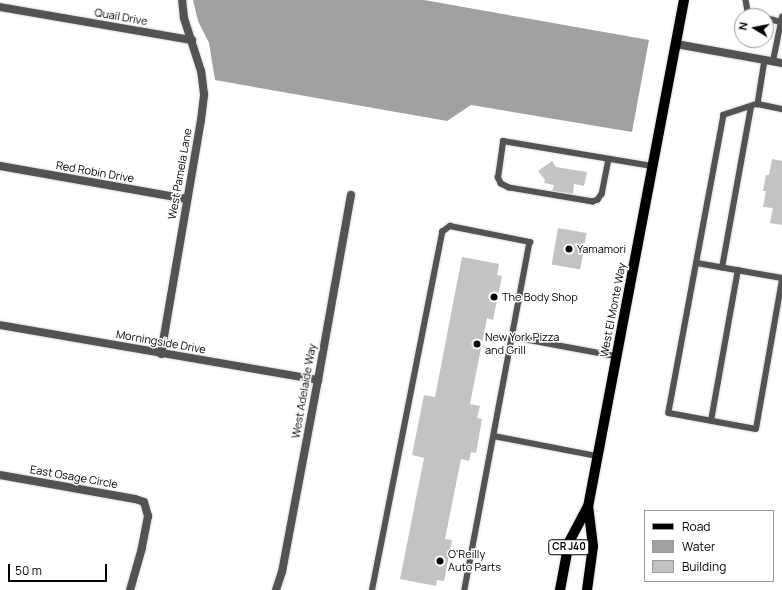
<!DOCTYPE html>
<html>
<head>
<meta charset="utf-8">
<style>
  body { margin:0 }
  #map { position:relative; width:782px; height:590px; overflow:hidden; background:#fff; font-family:Manrope,sans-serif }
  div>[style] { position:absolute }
  .water>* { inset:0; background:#a1a1a1 }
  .building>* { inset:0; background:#c3c3c3; transform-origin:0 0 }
  .roads { filter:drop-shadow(0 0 1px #dbdbdb) drop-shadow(0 0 1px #dbdbdb) }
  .service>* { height:5.5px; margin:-2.75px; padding:0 2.75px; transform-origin:2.75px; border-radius:2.75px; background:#535353 }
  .minor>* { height:8px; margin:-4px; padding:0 4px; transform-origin:4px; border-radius:4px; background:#535353 }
  .primary>* { height:10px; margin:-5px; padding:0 5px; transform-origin:5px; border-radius:5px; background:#000 }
  .dots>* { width:11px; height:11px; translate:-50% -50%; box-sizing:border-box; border:2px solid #fff; border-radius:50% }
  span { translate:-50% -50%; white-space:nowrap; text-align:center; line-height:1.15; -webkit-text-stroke:3px #fff; paint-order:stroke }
  .shield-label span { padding:1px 3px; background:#fff; border:1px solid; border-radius:3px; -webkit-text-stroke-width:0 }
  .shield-label { font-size:10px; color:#000; font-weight:700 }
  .street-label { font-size:11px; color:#000 }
  .poi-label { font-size:11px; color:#000 }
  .left { translate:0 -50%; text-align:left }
  .legend { position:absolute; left:644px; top:510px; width:130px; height:72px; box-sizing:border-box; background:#fff; border:1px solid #999; margin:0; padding:5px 7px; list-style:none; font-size:12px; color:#000 }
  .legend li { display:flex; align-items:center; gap:8px; height:20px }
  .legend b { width:20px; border:1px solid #999 }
  .north { position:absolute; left:734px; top:8px; width:40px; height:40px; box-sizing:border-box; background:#fff; border:1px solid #999; border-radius:50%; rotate:280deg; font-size:11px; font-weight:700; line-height:16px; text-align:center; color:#000 }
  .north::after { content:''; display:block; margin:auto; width:14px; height:18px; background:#000; clip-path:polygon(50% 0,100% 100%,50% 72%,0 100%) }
  .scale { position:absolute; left:8px; top:564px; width:99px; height:18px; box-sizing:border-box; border:2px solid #000; border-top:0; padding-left:5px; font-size:12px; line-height:14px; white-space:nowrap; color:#000; -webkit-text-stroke:3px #fff; paint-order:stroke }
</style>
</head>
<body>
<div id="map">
  <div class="water">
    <i style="clip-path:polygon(193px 0,424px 0,649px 40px,632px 132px,471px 105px,447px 121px,215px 80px,209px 43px,198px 21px)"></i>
  </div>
  <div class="building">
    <i style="clip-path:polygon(772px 159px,782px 161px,782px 225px,770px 223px,773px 208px,763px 207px,766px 191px,763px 191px,766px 175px,769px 175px)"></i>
    <i style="clip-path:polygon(552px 161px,556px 167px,587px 172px,584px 186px,574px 184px,573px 194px,552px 191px,554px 185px,544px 183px,545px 180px,538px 171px)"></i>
    <i style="left:558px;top:228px;width:29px;height:37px;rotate:10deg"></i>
    <i style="clip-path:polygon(462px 257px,499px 264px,497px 275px,502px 276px,493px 320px,487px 318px,470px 404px,480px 406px,477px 418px,482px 419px,476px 453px,471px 452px,469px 461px,461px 459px,445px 539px,452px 540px,444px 581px,437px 580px,436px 586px,400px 579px,424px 458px,412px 455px,424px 395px,435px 397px)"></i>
  </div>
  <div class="roads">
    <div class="service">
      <i style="left:746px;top:0;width:11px;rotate:80deg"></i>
      <i style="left:748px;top:11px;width:9px;rotate:32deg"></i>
      <i style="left:766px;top:18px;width:16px;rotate:15deg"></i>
      <i style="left:765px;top:60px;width:45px;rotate:99deg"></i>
      <i style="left:758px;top:104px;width:25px;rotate:12deg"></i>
      <i style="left:773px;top:61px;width:45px;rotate:-78.4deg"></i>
      <i style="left:758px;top:104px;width:36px;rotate:162deg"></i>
      <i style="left:724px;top:115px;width:303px;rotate:100.5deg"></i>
      <i style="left:669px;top:413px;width:88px;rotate:10.4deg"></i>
      <i style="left:756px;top:429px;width:151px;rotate:-80.1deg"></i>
      <i style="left:609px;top:159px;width:36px;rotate:101deg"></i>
      <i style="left:602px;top:194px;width:7px;rotate:124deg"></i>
      <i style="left:598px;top:200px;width:5px;rotate:158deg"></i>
      <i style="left:593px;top:202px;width:85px;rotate:-170.5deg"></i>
      <i style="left:509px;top:188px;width:9px;rotate:-153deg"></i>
      <i style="left:501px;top:184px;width:7px;rotate:-117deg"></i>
      <i style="left:498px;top:178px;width:37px;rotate:-82deg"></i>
      <i style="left:503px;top:141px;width:151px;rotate:9.5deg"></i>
      <i style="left:697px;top:263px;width:86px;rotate:10deg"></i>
      <i style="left:722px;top:268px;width:164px;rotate:-79.8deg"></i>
      <i style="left:513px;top:337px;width:105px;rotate:10.5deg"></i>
      <i style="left:711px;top:421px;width:153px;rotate:-79.9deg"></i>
      <i style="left:494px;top:436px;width:105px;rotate:11deg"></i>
      <i style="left:372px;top:590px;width:365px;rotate:-78.9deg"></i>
      <i style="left:442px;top:232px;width:10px;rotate:-37deg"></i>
      <i style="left:450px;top:226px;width:82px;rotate:11.3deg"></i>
      <i style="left:530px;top:242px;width:354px;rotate:100.6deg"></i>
    </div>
    <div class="minor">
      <i style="left:0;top:7px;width:195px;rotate:9.8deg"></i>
      <i style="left:676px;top:44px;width:108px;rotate:10.2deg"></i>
      <i style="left:0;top:166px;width:190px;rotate:10deg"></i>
      <i style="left:0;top:325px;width:323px;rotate:9.8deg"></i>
      <i style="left:161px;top:354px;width:237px;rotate:-80.3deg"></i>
      <i style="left:201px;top:120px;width:26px;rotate:-83deg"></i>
      <i style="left:204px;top:94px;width:23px;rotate:-97deg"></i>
      <i style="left:201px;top:71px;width:56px;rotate:-107.8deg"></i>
      <i style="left:184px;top:18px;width:18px;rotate:-96deg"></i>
      <i style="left:0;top:475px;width:137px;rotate:10.1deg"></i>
      <i style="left:135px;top:499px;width:9px;rotate:18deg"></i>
      <i style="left:144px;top:502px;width:15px;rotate:74deg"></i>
      <i style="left:148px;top:516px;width:33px;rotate:101deg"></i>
      <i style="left:142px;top:548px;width:44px;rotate:105.9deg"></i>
      <i style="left:276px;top:590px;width:19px;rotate:-72deg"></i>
      <i style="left:282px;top:572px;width:195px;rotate:-79.4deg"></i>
      <i style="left:318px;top:380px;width:188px;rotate:-79.9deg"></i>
    </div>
    <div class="primary">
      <i style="left:560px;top:590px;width:49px;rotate:-79.4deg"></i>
      <i style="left:569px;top:542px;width:40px;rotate:-62deg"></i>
      <i style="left:588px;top:507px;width:516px;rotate:-79.28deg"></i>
      <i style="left:587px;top:590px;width:44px;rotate:-82.2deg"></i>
      <i style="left:593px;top:546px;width:39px;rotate:-97deg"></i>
    </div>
  </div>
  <div class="dots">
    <i style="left:569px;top:249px;background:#000"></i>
    <i style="left:494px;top:297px;background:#000"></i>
    <i style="left:477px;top:344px;background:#000"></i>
    <i style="left:440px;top:561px;background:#000"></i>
  </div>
  <div class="shield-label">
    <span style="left:569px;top:547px">CR J40</span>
  </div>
  <div class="street-label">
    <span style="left:121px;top:17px;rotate:10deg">Quail Drive</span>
    <span style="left:95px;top:172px;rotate:10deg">Red Robin Drive</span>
    <span style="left:180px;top:174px;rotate:-80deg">West Pamela Lane</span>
    <span style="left:613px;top:310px;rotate:-79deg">West El Monte Way</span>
    <span style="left:161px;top:342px;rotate:10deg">Morningside Drive</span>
    <span style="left:304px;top:391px;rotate:-80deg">West Adelaide Way</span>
    <span style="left:74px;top:477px;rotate:10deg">East Osage Circle</span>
  </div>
  <div class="poi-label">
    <span class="left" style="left:577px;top:249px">Yamamori</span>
    <span class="left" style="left:502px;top:297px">The Body Shop</span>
    <span class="left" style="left:485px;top:344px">New York Pizza<br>and Grill</span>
    <span class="left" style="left:448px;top:561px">O'Reilly<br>Auto Parts</span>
  </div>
  <ul class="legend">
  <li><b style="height:5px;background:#000"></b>Road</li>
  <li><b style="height:11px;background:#a1a1a1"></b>Water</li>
  <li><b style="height:11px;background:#c3c3c3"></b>Building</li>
  </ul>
  <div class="north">N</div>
  <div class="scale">50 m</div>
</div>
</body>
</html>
